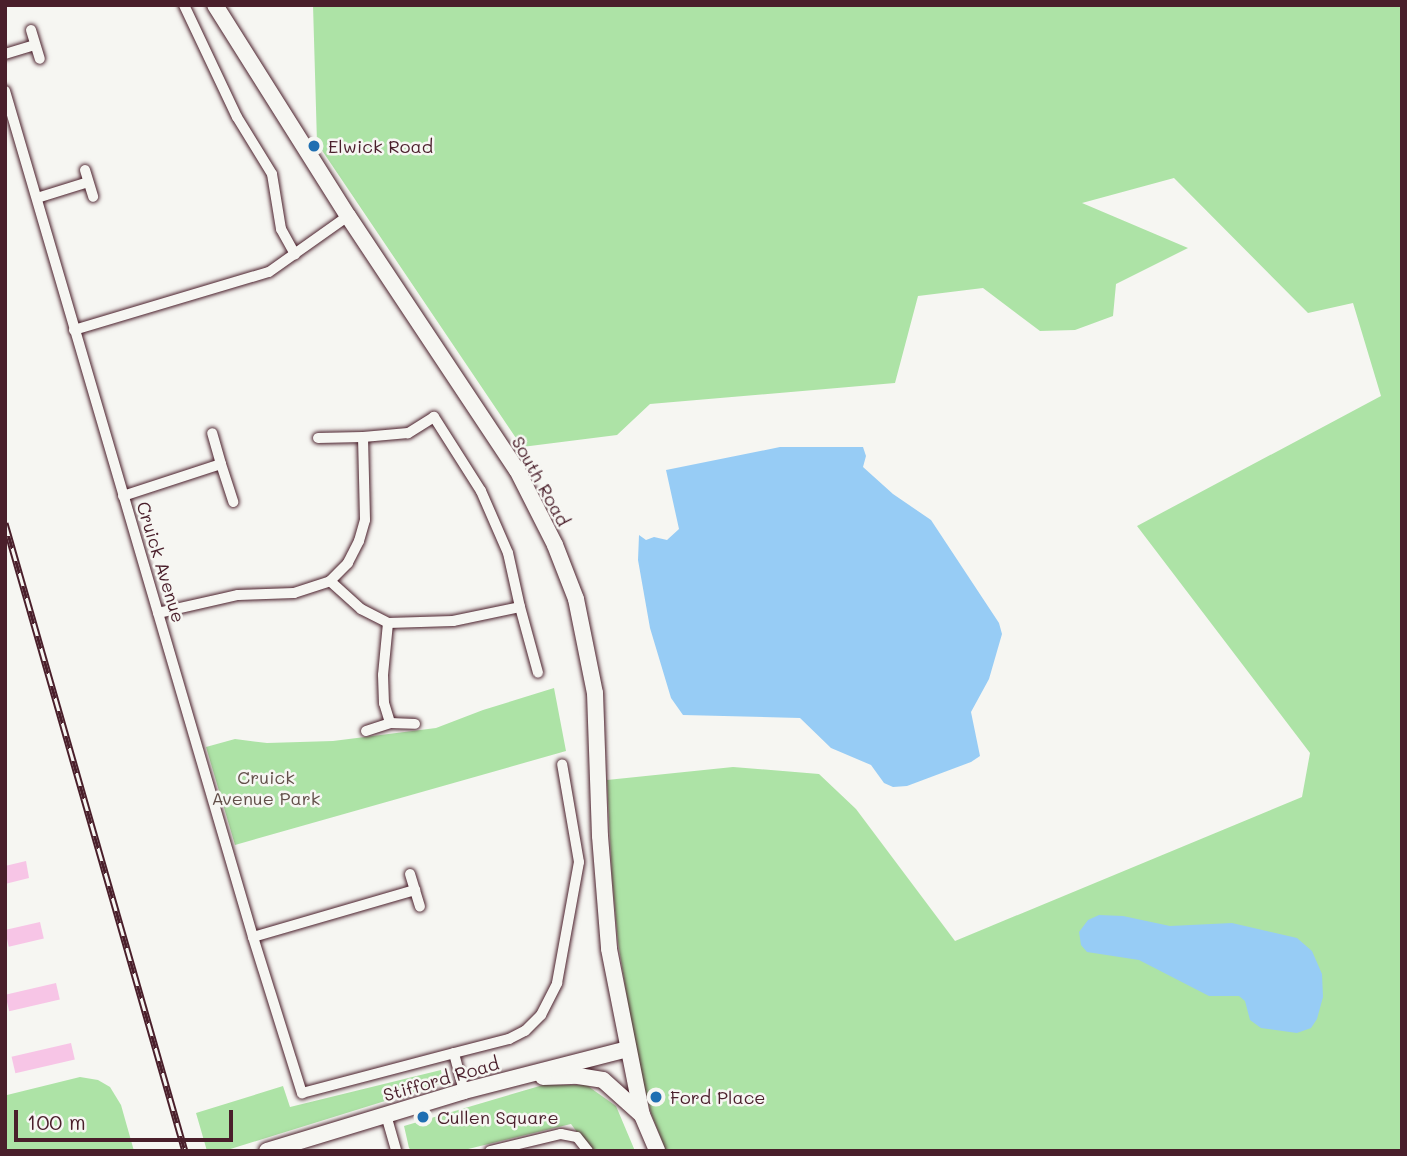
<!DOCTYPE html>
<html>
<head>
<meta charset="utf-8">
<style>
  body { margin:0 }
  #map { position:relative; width:1407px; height:1156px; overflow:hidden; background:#f6f6f2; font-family:Mali,sans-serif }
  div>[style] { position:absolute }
  .green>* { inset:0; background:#ade3a6 }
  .water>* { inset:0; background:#97ccf5 }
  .building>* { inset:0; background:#f7c5e6; transform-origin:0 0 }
  .roads { filter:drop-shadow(0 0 2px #4a1f2b) drop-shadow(0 0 2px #4a1f2b) }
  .minor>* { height:10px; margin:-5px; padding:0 5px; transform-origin:5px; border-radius:5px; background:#f6f6f2 }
  .secondary>* { height:16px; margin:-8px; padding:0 8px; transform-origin:8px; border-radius:8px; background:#f6f6f2 }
  .rail>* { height:7px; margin-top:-3.5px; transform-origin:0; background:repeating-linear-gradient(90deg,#f6f6f2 0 13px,#4a1f2b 0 26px); box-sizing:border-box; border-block:2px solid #4a1f2b }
  .dots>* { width:19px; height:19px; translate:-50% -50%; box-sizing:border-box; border:4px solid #f6f6f2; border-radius:50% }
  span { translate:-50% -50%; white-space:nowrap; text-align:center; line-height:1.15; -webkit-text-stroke:5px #f6f6f2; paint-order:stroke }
  .poi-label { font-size:18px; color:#4a1f2b }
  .left { translate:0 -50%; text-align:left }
  .street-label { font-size:18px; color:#4a1f2b }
  .park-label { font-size:18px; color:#63504a }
  .frame { position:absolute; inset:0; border:7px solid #4a1f2b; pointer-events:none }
  .scale { position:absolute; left:14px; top:1110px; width:219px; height:32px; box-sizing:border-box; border:4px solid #4a1f2b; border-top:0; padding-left:9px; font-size:21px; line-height:24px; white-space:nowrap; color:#4a1f2b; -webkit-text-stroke:5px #f6f6f2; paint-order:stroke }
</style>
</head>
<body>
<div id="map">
  <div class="green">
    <i style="clip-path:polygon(313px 5px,1402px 5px,1402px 1151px,666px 1151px,651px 1113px,636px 1053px,618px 942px,612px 876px,607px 780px,733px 767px,819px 774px,856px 809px,955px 941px,1302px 797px,1310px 753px,1137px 526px,1381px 396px,1353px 303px,1308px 313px,1174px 178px,1082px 203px,1188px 248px,1116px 284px,1113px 316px,1075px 330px,1040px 331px,983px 288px,918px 296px,895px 383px,650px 404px,617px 435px,522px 447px,317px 143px)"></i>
    <i style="clip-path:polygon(554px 688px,566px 751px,235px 845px,206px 747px,235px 739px,267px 743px,333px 741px,436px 728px,483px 710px)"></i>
    <i style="clip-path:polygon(441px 1070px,443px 1083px,224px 1151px,207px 1151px,196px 1113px,283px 1086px,290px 1107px)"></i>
    <i style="clip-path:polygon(80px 1077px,98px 1080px,110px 1087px,121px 1105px,134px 1151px,5px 1151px,7px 1095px)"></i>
    <i style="clip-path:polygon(543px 1085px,587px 1085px,592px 1089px,616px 1106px,635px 1151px,591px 1151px,571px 1124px,460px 1151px,412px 1151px,409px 1148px,404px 1126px)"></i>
  </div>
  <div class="water">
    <i style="clip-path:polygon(780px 447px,863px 447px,866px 456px,863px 467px,893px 494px,931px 520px,999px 623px,1002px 634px,989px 679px,971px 712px,980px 756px,971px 762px,907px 786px,893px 787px,884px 783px,871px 765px,831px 748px,800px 718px,683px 715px,671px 698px,650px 628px,638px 560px,639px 535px,646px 540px,654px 537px,667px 540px,679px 529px,666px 470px)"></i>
    <i style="clip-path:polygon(1099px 915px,1123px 916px,1170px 926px,1232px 923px,1297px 938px,1312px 951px,1322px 974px,1323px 997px,1317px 1019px,1311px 1028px,1297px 1033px,1261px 1028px,1250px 1020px,1245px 1001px,1239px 996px,1209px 996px,1139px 960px,1087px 952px,1081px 945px,1079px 932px,1088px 920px)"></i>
  </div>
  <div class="building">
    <i style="clip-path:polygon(26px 861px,29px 878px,5px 884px,5px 866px)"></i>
    <i style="left:40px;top:922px;width:17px;height:36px;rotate:77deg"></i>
    <i style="left:56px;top:983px;width:17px;height:52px;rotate:77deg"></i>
    <i style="left:71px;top:1043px;width:17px;height:61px;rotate:77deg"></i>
  </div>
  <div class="roads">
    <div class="minor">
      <i style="left:184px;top:5px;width:124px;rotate:64.7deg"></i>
      <i style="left:237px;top:117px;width:67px;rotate:58.4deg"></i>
      <i style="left:272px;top:174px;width:56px;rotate:80.7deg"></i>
      <i style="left:281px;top:229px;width:29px;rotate:61deg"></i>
      <i style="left:31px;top:30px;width:30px;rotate:73deg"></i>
      <i style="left:5px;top:54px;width:31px;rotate:-17deg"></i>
      <i style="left:5px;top:91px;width:882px;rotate:73.66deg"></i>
      <i style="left:253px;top:937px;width:164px;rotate:72.6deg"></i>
      <i style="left:302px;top:1093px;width:157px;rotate:-14.7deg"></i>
      <i style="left:85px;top:170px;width:28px;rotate:73deg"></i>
      <i style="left:37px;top:198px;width:53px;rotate:-17.4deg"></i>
      <i style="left:74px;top:330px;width:203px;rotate:-16.6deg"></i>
      <i style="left:269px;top:272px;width:97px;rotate:-35.3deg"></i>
      <i style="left:318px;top:438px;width:45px;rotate:-1.3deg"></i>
      <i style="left:363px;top:437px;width:83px;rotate:88.6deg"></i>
      <i style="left:365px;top:520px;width:22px;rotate:106deg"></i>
      <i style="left:359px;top:541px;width:25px;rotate:117deg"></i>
      <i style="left:348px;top:563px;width:25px;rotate:135deg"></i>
      <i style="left:221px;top:464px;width:40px;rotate:72deg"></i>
      <i style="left:123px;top:496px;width:103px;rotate:-18.1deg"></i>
      <i style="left:221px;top:464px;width:32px;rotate:-106deg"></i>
      <i style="left:520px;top:607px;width:68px;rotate:74.7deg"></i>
      <i style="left:158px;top:613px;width:82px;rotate:-12.7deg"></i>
      <i style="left:238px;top:595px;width:56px;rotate:-2deg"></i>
      <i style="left:294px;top:593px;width:38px;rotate:-18deg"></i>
      <i style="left:330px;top:581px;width:42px;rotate:42.1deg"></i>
      <i style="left:361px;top:609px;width:30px;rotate:27deg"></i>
      <i style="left:388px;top:623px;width:65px;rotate:-1.8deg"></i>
      <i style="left:453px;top:621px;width:68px;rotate:-11.8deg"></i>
      <i style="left:520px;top:607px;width:55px;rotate:-102.5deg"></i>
      <i style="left:508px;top:553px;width:68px;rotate:-113.5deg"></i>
      <i style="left:481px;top:491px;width:88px;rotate:-122.4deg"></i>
      <i style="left:434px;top:417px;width:31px;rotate:148deg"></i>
      <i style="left:408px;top:433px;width:45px;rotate:174.9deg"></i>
      <i style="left:388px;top:623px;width:52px;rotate:95.5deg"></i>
      <i style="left:383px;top:675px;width:28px;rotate:88deg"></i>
      <i style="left:384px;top:703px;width:21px;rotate:73deg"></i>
      <i style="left:390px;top:723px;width:25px;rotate:2deg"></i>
      <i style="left:366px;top:731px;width:25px;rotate:-18deg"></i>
      <i style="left:410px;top:874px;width:34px;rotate:73deg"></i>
      <i style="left:253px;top:937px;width:169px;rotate:-16.2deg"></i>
      <i style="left:464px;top:1091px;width:39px;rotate:-105deg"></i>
      <i style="left:454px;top:1053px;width:57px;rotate:-14.3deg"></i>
      <i style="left:509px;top:1039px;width:18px;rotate:-27deg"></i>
      <i style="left:525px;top:1031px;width:23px;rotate:-45deg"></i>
      <i style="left:541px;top:1015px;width:36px;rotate:-63deg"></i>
      <i style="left:557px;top:983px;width:123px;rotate:-79.7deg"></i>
      <i style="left:579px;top:862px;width:99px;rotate:-99.8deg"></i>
      <i style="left:386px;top:1115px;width:37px;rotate:74deg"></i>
      <i style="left:490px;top:1151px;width:73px;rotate:-13.5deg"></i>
      <i style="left:561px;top:1134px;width:16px;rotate:11deg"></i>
      <i style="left:577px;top:1137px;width:18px;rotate:52deg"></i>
    </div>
    <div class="secondary">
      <i style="left:215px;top:5px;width:249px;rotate:57.8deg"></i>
      <i style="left:348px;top:216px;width:305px;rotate:56.4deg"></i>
      <i style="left:517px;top:470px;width:84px;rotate:63.1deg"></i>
      <i style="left:555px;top:545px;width:58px;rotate:68.7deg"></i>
      <i style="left:576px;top:599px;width:96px;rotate:78.6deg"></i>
      <i style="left:595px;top:693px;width:143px;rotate:88deg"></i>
      <i style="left:600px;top:836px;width:113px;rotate:85.4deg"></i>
      <i style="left:609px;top:949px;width:169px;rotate:78.8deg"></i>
      <i style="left:642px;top:1115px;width:39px;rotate:67deg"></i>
      <i style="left:543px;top:1077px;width:35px;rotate:-2deg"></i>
      <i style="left:578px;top:1076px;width:25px;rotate:9deg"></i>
      <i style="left:603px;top:1080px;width:52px;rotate:41.9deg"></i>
      <i style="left:267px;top:1151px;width:206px;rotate:-16.9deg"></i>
      <i style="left:464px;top:1091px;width:168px;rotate:-14.4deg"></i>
    </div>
  </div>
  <div class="rail">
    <i style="left:5px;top:523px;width:653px;rotate:74.01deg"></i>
  </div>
  <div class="dots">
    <i style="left:314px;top:146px;background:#1f6fb2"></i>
    <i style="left:656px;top:1097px;background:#1f6fb2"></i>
    <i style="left:423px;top:1117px;background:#1f6fb2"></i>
  </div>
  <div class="poi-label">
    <span class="left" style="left:328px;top:146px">Elwick Road</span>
    <span class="left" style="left:670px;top:1097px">Ford Place</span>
    <span class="left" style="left:437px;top:1117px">Cullen Square</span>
  </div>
  <div class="street-label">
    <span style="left:541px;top:481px;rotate:61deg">South Road</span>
    <span style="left:161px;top:562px;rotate:73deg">Cruick Avenue</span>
    <span style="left:441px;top:1079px;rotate:-16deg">Stifford Road</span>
  </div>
  <div class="park-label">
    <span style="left:266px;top:788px">Cruick<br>Avenue Park</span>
  </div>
  <div class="frame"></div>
  <div class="scale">100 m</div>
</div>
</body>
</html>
